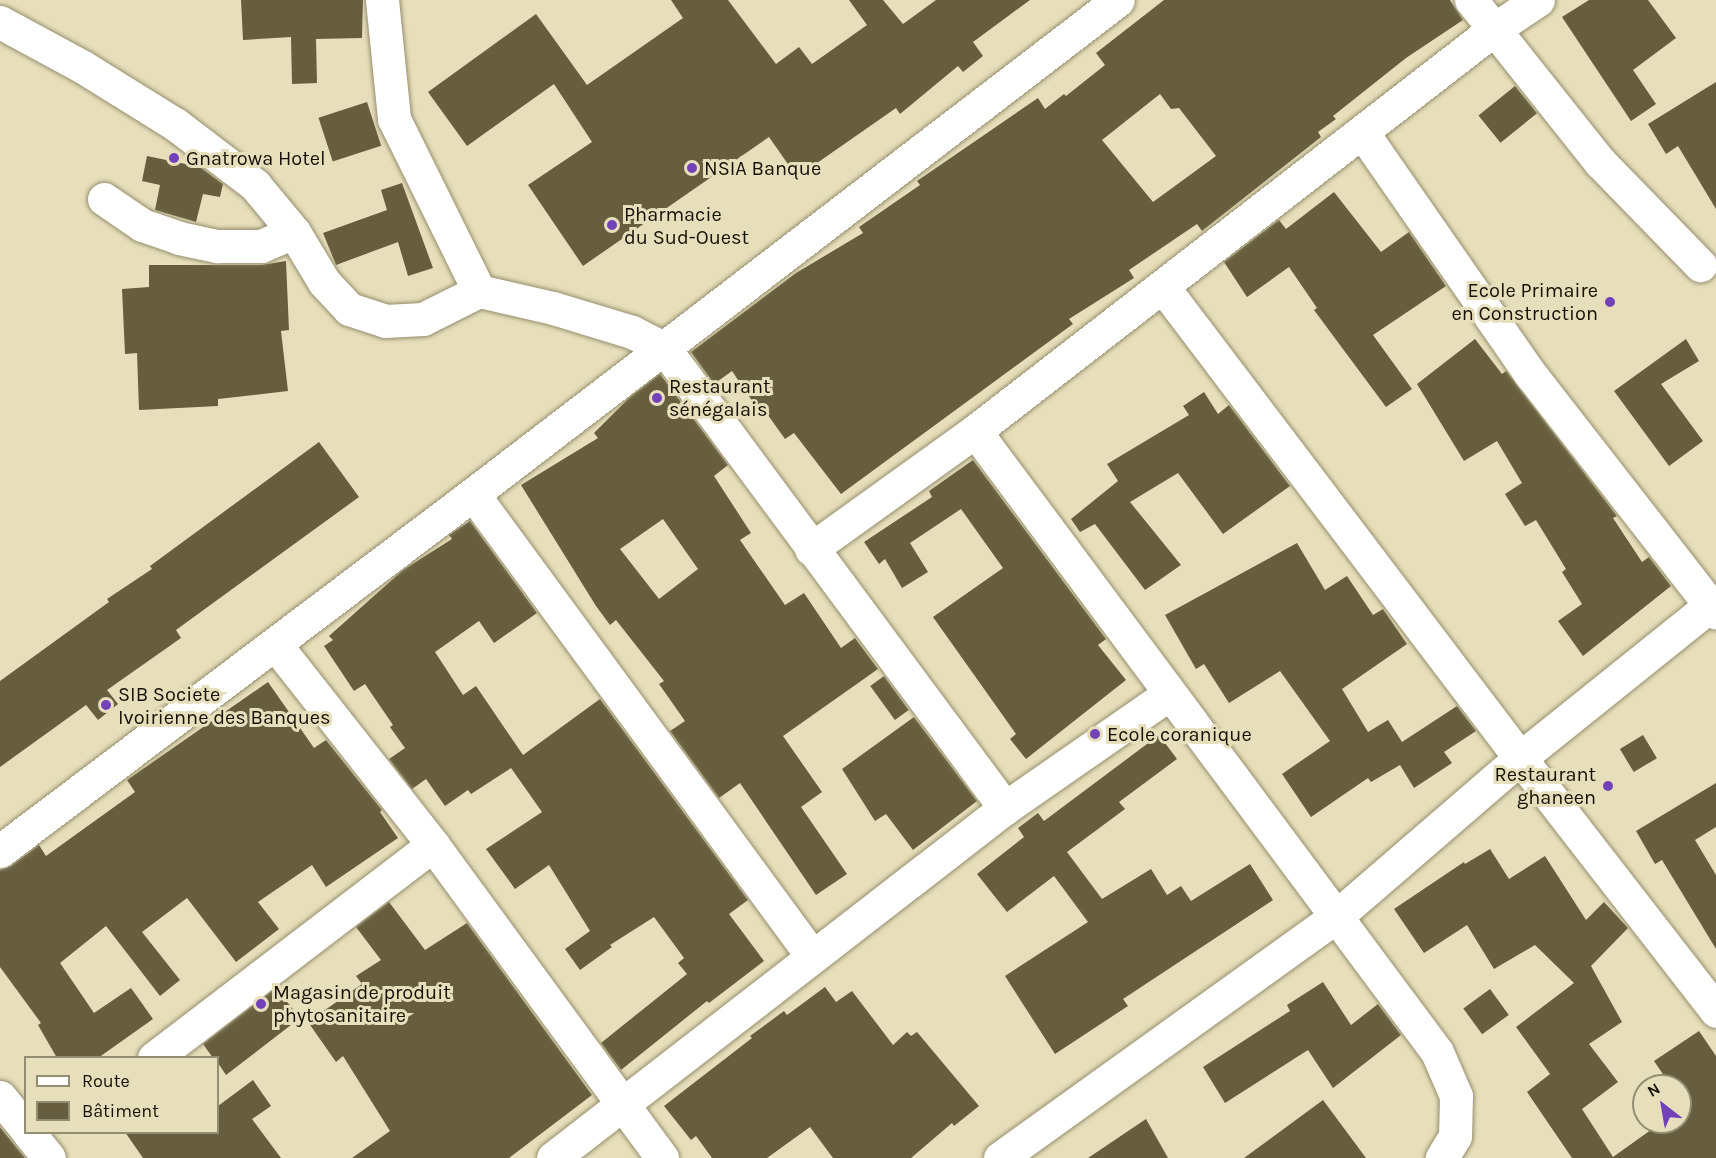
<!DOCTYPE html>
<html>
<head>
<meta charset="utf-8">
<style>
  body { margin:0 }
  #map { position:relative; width:1716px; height:1158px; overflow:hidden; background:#e7dfbb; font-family:Karla,sans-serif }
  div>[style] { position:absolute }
  .building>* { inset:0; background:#665e3e; transform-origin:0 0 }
  .roads { filter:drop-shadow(0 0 2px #968e6d) drop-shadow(0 0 2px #968e6d) }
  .minor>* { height:33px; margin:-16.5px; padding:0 16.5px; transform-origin:16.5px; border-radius:16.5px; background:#fff }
  .tertiary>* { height:33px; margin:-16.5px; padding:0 16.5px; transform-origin:16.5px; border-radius:16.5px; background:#fff }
  .dots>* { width:16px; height:16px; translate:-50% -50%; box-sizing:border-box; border:3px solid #e7dfbb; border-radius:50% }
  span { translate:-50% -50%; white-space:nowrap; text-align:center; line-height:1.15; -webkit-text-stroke:6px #e7dfbb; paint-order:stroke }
  .poi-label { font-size:20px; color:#151205 }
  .left { translate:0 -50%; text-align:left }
  .right { translate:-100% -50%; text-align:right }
  .legend { position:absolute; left:24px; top:1056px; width:195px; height:78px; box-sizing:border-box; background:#e7dfbb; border:2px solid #938d72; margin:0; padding:8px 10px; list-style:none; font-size:18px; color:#151205 }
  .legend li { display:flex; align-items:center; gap:12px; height:30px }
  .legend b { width:30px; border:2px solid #938d72 }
  .north { position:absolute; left:1632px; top:1074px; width:60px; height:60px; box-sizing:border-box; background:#e7dfbb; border:2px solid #938d72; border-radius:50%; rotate:329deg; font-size:16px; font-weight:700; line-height:24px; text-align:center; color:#151205 }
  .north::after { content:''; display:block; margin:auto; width:21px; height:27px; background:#7341b8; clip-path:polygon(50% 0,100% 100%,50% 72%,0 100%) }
</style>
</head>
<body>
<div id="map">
  <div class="building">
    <i style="clip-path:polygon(241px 0,363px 0,362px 38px,316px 39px,317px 83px,292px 84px,291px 37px,243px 40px)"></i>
    <i style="clip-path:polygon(671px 0,728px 0,776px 64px,799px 47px,812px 64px,867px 25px,849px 0,883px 0,903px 24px,936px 0,1030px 0,973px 42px,983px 56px,963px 72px,958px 66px,900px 114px,896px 108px,797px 177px,769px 137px,583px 266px,528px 185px,592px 142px,554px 84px,467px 146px,428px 92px,536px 14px,587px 85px,683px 18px)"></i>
    <i style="clip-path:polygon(evenodd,1164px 0,1450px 0,1463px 20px,1406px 58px,1333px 116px,1336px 119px,1318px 132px,1321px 137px,1202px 231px,1197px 224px,1129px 270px,1134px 278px,1069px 319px,1073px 324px,841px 494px,794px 433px,785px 439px,765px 411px,761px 414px,732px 371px,714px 384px,691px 352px,796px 273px,863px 233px,859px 227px,920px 185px,917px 181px,1038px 98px,1045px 109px,1064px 94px,1066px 96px,1105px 65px,1096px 53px,1164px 0,1160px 94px,1171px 109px,1179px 108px,1216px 156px,1153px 202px,1102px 140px,1160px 94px)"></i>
    <i style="clip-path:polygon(1589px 0,1648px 0,1676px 38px,1633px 70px,1656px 104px,1631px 121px,1562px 17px)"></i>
    <i style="clip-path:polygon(1716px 82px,1716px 209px,1678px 146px,1666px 154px,1648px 124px)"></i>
    <i style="left:1515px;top:86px;width:35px;height:47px;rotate:51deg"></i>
    <i style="left:367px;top:102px;width:46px;height:51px;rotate:72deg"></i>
    <i style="clip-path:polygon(147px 156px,200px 167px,223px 184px,220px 197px,203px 194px,196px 222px,155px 210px,160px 185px,142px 181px)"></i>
    <i style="clip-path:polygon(402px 183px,433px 268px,408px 276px,398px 242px,336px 265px,323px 233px,387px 210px,381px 190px)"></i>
    <i style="clip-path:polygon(1334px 192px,1381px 252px,1409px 232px,1446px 286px,1373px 335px,1412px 389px,1386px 407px,1314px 310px,1317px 308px,1289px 267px,1247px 297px,1224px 262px,1279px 220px,1286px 229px)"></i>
    <i style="clip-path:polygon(286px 261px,289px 330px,281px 331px,288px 391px,218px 399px,218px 406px,139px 410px,137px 353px,125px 354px,122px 289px,149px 287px,149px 265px,261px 265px)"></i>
    <i style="clip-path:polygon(1475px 339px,1502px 374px,1506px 371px,1617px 516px,1613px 518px,1642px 562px,1649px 557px,1671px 586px,1583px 656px,1558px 621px,1582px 604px,1562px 572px,1566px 569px,1536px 520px,1525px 526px,1505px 494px,1522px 483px,1497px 441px,1464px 461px,1417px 384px)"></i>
    <i style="clip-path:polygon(1686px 339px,1699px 361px,1661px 384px,1703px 441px,1669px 466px,1614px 391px)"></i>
    <i style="clip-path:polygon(evenodd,660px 374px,728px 465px,714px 476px,751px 533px,740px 540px,785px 605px,804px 593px,841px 648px,855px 638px,878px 669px,783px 736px,822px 792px,801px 807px,847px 874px,816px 895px,740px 783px,719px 798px,670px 731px,685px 721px,659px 684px,664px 681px,616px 620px,610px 625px,596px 606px,521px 485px,598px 438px,594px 433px,629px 398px,660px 374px,663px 519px,698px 569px,659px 599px,620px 549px,663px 519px)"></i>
    <i style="clip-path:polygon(1204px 392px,1218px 414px,1229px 405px,1290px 486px,1223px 534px,1178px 473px,1130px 502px,1181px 565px,1145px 590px,1095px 524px,1080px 532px,1071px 519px,1118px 481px,1107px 464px,1189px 415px,1183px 406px)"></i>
    <i style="clip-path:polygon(319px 442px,359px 497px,176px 630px,181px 638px,107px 690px,118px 704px,98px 720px,86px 705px,0 767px,0 681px,109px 602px,107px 599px,152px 569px,150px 566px)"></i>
    <i style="clip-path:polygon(973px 460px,1106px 639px,1098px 645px,1126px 680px,1026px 759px,1010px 739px,1016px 734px,933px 617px,1003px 568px,961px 509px,910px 543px,928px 572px,902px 588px,885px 559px,879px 564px,864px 542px,932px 497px,929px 491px)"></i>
    <i style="clip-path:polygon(470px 521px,537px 613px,494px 643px,479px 621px,435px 652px,463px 695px,476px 686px,523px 755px,600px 699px,748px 900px,729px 914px,764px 961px,709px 1003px,707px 1001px,621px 1070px,601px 1043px,687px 974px,678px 963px,684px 958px,654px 917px,610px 945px,612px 947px,580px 970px,565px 949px,590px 931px,549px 865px,515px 889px,486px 849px,542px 812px,511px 768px,471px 794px,468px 790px,445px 806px,426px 779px,412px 789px,389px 759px,405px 748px,390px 727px,393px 725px,365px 684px,354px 691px,324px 646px,333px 640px,329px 636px,403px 570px,452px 539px,449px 535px)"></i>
    <i style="clip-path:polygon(1297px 543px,1325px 590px,1347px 576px,1373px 615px,1383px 609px,1407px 644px,1342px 689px,1368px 732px,1388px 720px,1402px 742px,1457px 706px,1476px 731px,1444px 752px,1452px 763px,1414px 788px,1400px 765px,1371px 782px,1368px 778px,1311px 817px,1282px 774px,1330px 741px,1280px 671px,1229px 703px,1204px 664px,1196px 669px,1165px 615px)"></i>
    <i style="left:884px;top:676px;width:42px;height:17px;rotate:54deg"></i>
    <i style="clip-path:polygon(268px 682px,314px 748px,326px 740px,382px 810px,380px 812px,398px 838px,326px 887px,312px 865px,258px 902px,279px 929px,236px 962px,187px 898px,142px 932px,180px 980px,160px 996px,106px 926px,60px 963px,94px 1013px,131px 988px,153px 1019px,98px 1058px,57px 1058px,38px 1025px,41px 1023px,0 967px,0 870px,11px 866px,39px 845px,46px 856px,135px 792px,127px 780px)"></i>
    <i style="clip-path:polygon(914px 717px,977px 801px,913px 850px,886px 814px,875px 821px,842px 769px)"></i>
    <i style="clip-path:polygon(1159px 735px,1177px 759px,1119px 802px,1125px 809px,1067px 852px,1102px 899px,1151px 869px,1167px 895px,1181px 886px,1191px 901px,1250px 864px,1273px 900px,1123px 999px,1128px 1006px,1055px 1054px,1005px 976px,1088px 922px,1054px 876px,1007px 912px,977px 874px,1024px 837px,1018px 828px,1038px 813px,1044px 821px)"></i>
    <i style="left:1643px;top:735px;width:27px;height:27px;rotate:59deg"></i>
    <i style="clip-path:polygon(1716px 783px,1716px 827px,1695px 840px,1716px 875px,1716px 949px,1662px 860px,1655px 864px,1636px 831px)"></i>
    <i style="clip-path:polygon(1490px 849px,1509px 879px,1545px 856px,1586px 920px,1604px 902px,1628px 928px,1591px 966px,1622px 1022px,1589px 1044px,1618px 1082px,1582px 1109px,1613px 1157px,1662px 1122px,1680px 1122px,1680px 1109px,1684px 1106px,1680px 1100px,1680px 1086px,1671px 1086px,1654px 1061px,1699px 1031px,1716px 1056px,1716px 1158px,1572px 1158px,1527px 1092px,1550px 1074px,1516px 1027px,1574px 983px,1535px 945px,1494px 969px,1467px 925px,1424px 953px,1394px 909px,1464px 862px,1465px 864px)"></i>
    <i style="clip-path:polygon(389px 902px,425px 950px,467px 923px,592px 1095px,509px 1158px,352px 1158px,390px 1131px,343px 1056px,336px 1062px,308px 1022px,362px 984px,356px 976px,381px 960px,356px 927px)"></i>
    <i style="clip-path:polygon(1323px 982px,1351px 1025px,1378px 1004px,1401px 1035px,1333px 1088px,1308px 1050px,1225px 1103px,1203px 1067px,1290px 1011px,1287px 1005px)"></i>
    <i style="clip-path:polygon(825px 987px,836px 1002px,852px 991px,893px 1045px,907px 1032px,911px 1036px,917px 1032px,979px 1106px,954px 1126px,952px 1123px,911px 1158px,833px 1158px,810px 1127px,767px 1158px,712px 1158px,696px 1136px,691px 1140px,664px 1106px,752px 1038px,750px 1036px,784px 1011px,787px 1015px)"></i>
    <i style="clip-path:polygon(276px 988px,300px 1018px,226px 1075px,218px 1063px,218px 1058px,213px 1058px,203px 1044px)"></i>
    <i style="left:1490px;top:989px;width:32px;height:33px;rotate:54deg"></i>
    <i style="clip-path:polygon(253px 1080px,271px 1106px,252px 1119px,281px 1158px,143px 1158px,125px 1132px,218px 1132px,218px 1106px)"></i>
    <i style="clip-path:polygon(1323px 1100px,1366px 1158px,1244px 1158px)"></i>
    <i style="clip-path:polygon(1146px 1119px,1168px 1158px,1088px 1158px)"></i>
    <i style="clip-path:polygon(0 1127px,12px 1142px,25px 1158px,0 1158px)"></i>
  </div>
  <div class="roads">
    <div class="minor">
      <i style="left:382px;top:0;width:120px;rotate:84.2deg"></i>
      <i style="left:394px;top:119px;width:192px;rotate:63.7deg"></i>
      <i style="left:1471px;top:0;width:207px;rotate:51.5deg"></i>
      <i style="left:1600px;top:162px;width:144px;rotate:45.8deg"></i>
      <i style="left:0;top:22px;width:94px;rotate:28.5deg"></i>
      <i style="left:83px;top:67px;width:108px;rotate:31.8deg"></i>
      <i style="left:175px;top:124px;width:101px;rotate:37.3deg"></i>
      <i style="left:255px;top:185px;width:61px;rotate:50.3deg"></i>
      <i style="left:294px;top:232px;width:58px;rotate:59deg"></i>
      <i style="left:324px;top:282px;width:37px;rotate:47deg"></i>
      <i style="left:349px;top:309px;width:38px;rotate:18deg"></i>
      <i style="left:385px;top:321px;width:38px;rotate:-3deg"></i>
      <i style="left:423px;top:319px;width:63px;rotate:-26.6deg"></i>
      <i style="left:479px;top:291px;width:76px;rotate:12.9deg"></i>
      <i style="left:553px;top:308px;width:83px;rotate:16.9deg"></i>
      <i style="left:632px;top:332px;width:36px;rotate:27deg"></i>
      <i style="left:664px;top:348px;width:573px;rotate:53.45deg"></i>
      <i style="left:1362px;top:132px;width:296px;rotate:55.2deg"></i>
      <i style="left:1531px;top:375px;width:301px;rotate:52.1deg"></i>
      <i style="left:104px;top:199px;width:46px;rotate:34.4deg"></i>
      <i style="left:142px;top:225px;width:39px;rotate:19deg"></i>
      <i style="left:179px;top:238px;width:40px;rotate:12deg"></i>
      <i style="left:218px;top:246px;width:43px"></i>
      <i style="left:261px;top:246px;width:36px;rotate:-23deg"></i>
      <i style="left:1163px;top:287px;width:591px;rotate:52.84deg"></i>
      <i style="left:1520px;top:758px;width:320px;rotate:52.2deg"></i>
      <i style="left:975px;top:431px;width:774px;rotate:53.35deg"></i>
      <i style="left:1437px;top:1052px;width:48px;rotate:66.6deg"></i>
      <i style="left:1456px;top:1096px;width:40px;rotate:91.4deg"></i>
      <i style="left:1455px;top:1136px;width:26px;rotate:121deg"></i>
      <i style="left:473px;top:494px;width:573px;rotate:53.73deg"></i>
      <i style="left:811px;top:549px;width:202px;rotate:-35.7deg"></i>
      <i style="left:975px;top:431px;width:655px;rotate:-37.74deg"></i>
      <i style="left:1493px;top:30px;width:54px;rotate:-33.7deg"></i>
      <i style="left:275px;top:644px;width:256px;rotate:51.8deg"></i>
      <i style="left:433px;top:845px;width:388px;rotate:53.8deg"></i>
      <i style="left:154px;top:1058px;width:351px;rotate:-37.4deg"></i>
      <i style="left:0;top:1097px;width:41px;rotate:50.9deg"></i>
      <i style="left:28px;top:1132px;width:33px;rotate:51deg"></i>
      <i style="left:553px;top:1158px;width:572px;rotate:-37.75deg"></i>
      <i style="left:1005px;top:808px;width:200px;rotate:-34.8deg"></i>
      <i style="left:1000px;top:1158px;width:416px;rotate:-35.7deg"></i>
      <i style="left:1338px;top:915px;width:240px;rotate:-40.8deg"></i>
      <i style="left:1520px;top:758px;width:251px;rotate:-38.7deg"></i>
    </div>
    <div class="tertiary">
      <i style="left:0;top:851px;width:593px;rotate:-37.04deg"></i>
      <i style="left:473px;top:494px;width:812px;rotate:-37.45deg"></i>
    </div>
  </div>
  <div class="dots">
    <i style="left:174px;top:158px;background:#7341b8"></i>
    <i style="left:692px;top:168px;background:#7341b8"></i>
    <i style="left:612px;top:225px;background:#7341b8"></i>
    <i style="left:1610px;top:302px;background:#7341b8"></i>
    <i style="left:657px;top:398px;background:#7341b8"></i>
    <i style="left:106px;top:705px;background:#7341b8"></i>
    <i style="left:1095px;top:734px;background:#7341b8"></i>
    <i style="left:1608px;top:786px;background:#7341b8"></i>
    <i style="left:261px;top:1004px;background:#7341b8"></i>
  </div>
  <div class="poi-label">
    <span class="left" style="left:186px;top:158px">Gnatrowa Hotel</span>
    <span class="left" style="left:704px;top:168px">NSIA Banque</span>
    <span class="left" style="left:624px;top:226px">Pharmacie<br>du Sud-Ouest</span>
    <span class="right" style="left:1598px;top:302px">Ecole Primaire<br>en Construction</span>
    <span class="left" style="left:669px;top:398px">Restaurant<br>sénégalais</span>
    <span class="left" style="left:118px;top:706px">SIB Societe<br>Ivoirienne des Banques</span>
    <span class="left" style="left:1107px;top:734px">Ecole coranique</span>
    <span class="right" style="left:1596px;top:786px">Restaurant<br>ghaneen</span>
    <span class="left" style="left:273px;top:1004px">Magasin de produit<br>phytosanitaire</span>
  </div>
  <ul class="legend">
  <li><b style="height:8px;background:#fff"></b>Route</li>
  <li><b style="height:16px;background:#665e3e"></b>Bâtiment</li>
  </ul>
  <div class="north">N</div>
</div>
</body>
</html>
